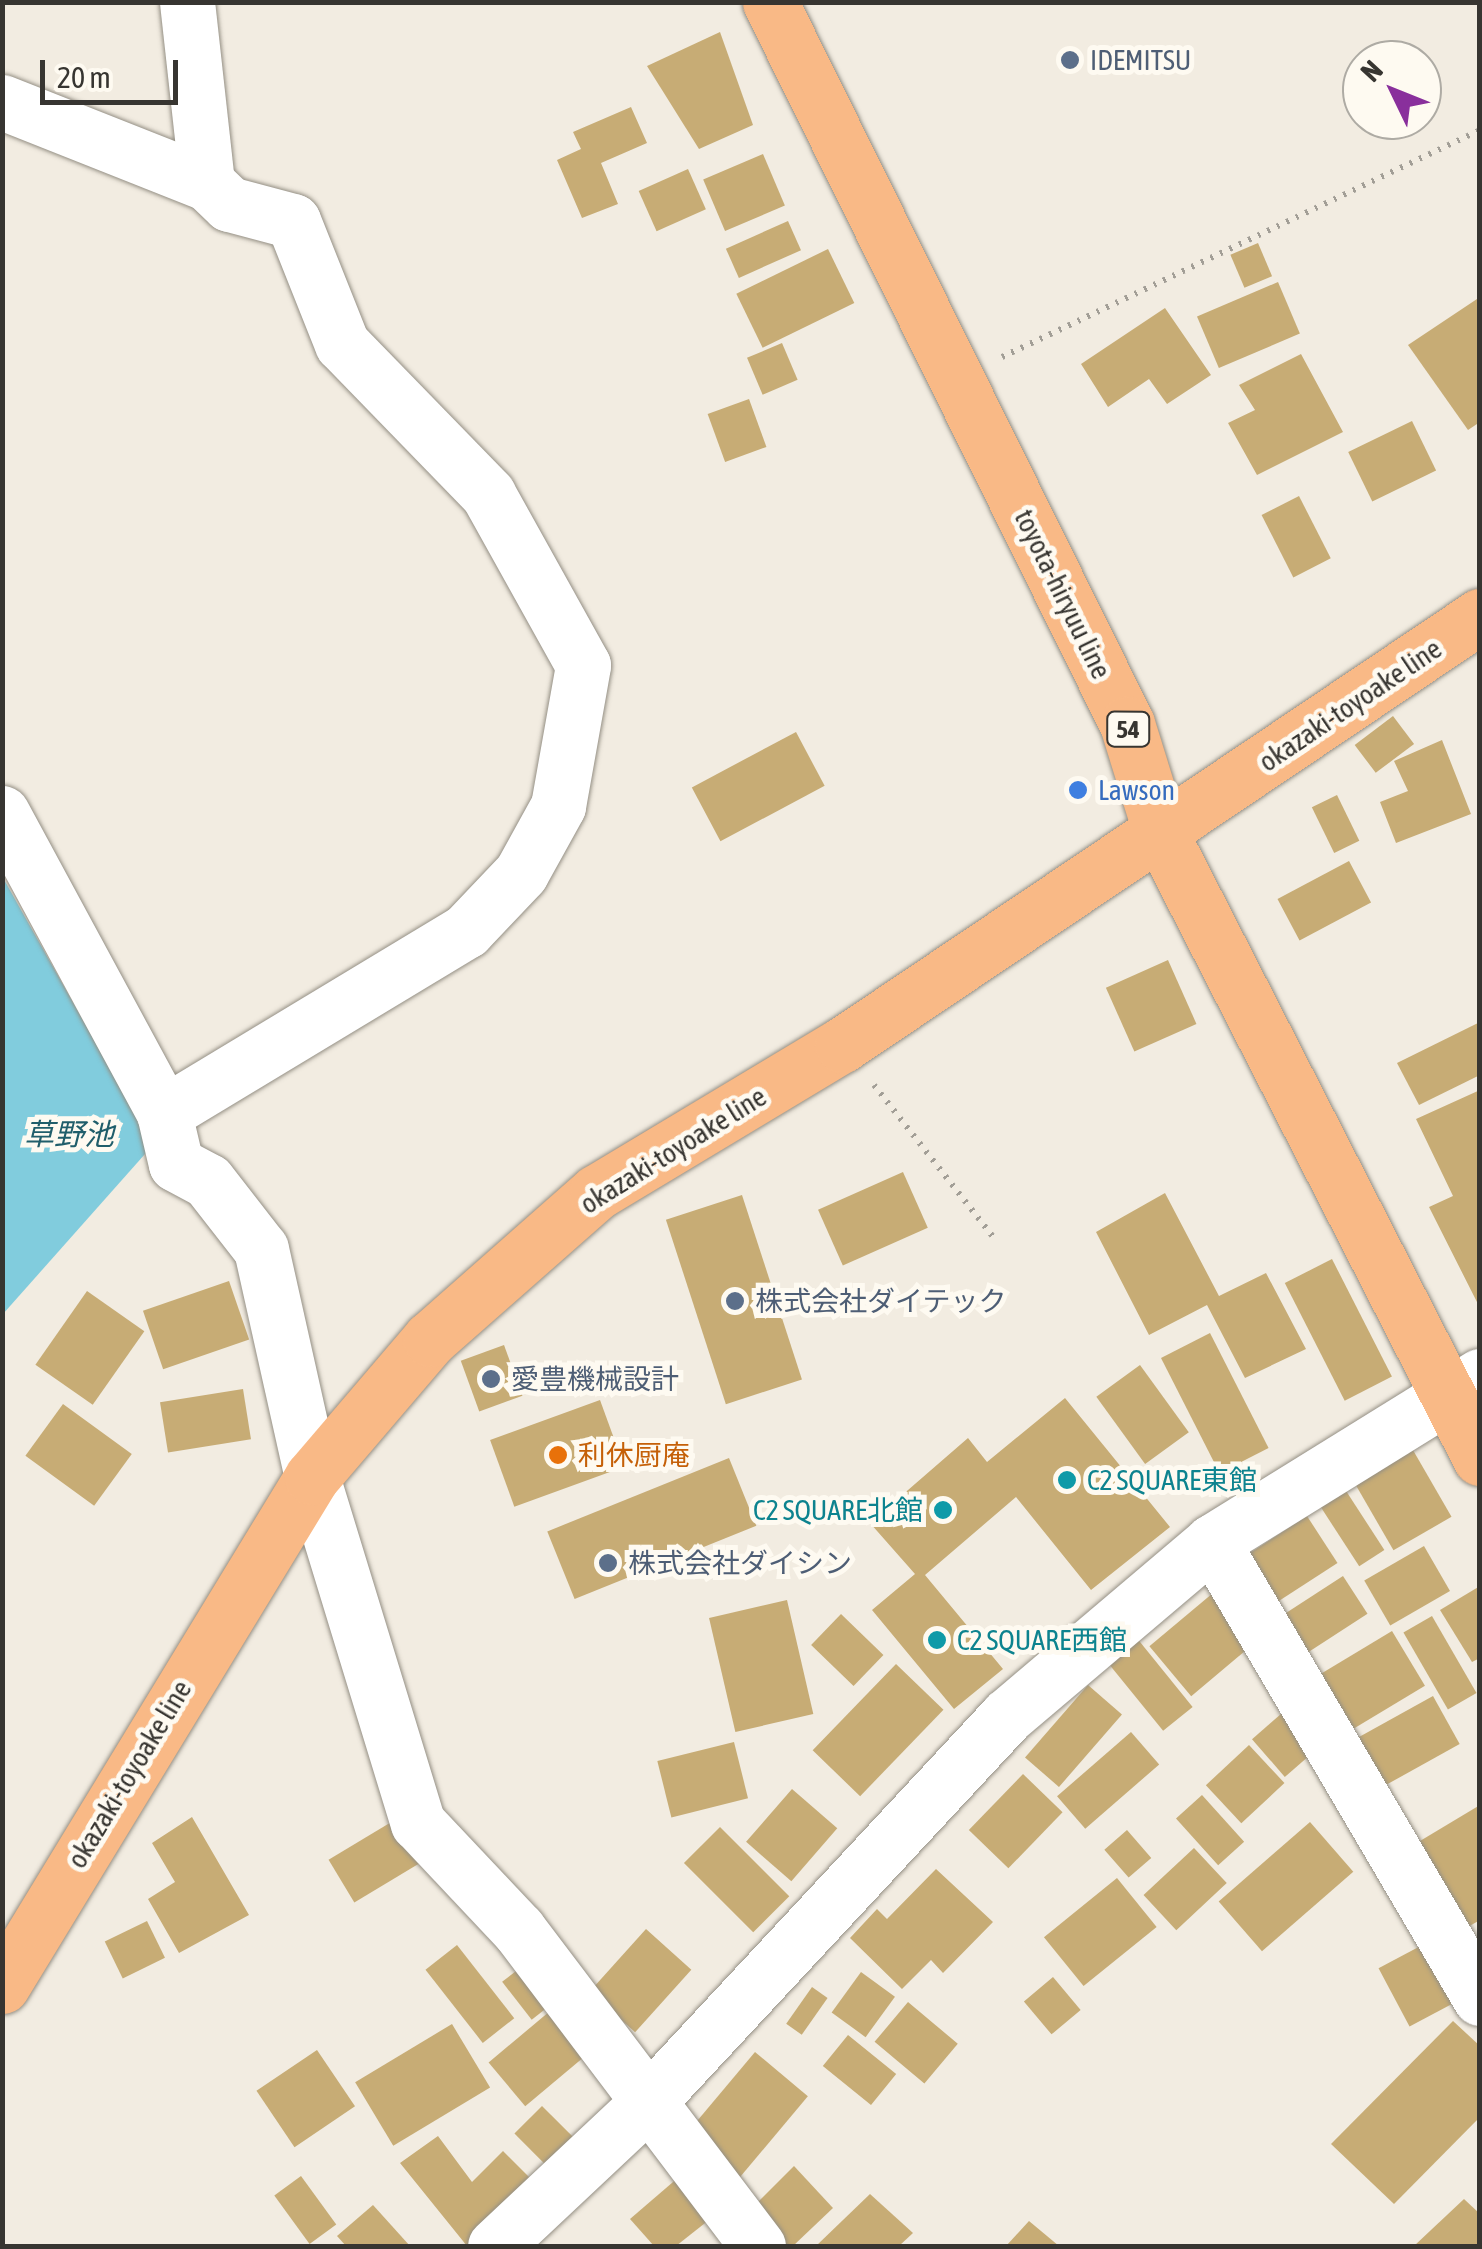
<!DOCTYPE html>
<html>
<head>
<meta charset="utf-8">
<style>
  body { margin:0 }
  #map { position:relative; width:1482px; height:2249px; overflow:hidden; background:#f2ece1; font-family:"Asap Condensed","Noto Sans JP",sans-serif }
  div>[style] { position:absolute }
  .water>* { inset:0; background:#81ccdd }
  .building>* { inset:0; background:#c7ac75; transform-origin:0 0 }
  .path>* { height:6px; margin-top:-3px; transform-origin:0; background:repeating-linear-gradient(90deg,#a29e96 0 2.5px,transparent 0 10.5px) }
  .roads { filter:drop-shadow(0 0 2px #948f84) drop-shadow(0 0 2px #948f84) }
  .minor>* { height:55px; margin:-27.5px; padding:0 27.5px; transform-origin:27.5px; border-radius:27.5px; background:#fff }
  .major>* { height:55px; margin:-27.5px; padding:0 27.5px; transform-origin:27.5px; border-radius:27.5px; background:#f9b986 }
  .dots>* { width:28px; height:28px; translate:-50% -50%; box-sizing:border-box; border:5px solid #fefaf1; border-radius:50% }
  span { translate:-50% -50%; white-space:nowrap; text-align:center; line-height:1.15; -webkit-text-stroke:10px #fefaf1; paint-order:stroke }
  .shield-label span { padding:2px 8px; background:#fefaf1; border:2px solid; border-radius:8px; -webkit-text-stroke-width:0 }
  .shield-label { font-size:25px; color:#373531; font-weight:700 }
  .service-label { font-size:28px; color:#4e5e75 }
  .left { translate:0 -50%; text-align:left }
  .street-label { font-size:28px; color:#373531 }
  .shop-label { font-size:28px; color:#366cbe }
  .food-label { font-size:28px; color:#c56008 }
  .culture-label { font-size:28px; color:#0d838f }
  .right { translate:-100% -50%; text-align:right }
  .water-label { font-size:30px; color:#205e6b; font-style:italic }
  .frame { position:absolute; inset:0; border:5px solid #373531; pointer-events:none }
  .north { position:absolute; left:1342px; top:40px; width:100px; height:100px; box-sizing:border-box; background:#fefaf1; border:2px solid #aeaba4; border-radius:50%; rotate:313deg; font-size:28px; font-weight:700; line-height:40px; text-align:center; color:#373531 }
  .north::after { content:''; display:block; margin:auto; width:35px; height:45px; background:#892f9c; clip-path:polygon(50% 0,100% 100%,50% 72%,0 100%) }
  .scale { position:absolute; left:40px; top:60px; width:138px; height:45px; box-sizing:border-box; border:5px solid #373531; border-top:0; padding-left:12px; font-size:30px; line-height:35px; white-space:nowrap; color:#373531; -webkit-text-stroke:8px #fefaf1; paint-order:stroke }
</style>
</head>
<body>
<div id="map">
  <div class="water">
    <i style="clip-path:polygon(2px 876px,153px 1145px,3px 1314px,2px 1314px)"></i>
  </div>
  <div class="building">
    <i style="clip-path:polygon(720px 32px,753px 125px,699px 149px,647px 66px)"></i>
    <i style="clip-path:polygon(631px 107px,647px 143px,601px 163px,618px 204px,582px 218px,557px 160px,581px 149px,573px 132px)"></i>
    <i style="left:763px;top:154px;width:56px;height:65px;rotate:67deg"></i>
    <i style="left:688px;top:169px;width:44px;height:54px;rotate:66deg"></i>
    <i style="left:788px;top:221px;width:32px;height:68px;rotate:66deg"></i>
    <i style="left:1258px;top:243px;width:36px;height:30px;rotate:67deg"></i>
    <i style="left:828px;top:249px;width:60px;height:102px;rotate:64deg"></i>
    <i style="left:1278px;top:282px;width:56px;height:88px;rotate:67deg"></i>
    <i style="clip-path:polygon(1480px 297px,1480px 422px,1468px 430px,1408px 345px)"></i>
    <i style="clip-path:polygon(1165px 308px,1211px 375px,1167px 404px,1149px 379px,1108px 407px,1081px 364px)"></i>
    <i style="left:782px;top:343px;width:40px;height:38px;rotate:67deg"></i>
    <i style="clip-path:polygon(1301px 354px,1343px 432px,1257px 475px,1228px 423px,1255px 410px,1239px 385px)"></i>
    <i style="left:749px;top:399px;width:51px;height:44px;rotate:70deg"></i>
    <i style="left:1412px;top:421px;width:55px;height:71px;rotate:64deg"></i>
    <i style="left:1299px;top:496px;width:70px;height:42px;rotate:63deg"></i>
    <i style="left:1393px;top:716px;width:35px;height:48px;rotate:53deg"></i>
    <i style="left:796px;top:732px;width:61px;height:118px;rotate:62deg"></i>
    <i style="clip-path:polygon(1442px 740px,1471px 814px,1396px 843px,1380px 802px,1408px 791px,1394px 761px)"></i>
    <i style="left:1337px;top:795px;width:51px;height:28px;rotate:64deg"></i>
    <i style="left:1349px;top:861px;width:47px;height:81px;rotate:62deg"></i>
    <i style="left:1168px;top:960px;width:70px;height:68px;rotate:66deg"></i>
    <i style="clip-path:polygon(1480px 1022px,1480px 1075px,1419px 1105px,1397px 1063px)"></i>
    <i style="clip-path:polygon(1480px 1090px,1480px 1308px,1429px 1207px,1453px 1196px,1416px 1119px)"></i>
    <i style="left:903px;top:1172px;width:61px;height:93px;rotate:66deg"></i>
    <i style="clip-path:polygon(1165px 1193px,1219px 1296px,1266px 1273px,1306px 1349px,1245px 1378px,1207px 1305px,1149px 1335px,1096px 1232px)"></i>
    <i style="left:742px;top:1195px;width:194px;height:80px;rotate:72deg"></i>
    <i style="left:1332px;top:1259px;width:132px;height:53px;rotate:63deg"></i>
    <i style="left:229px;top:1281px;width:62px;height:91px;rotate:71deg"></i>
    <i style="left:87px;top:1291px;width:70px;height:90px;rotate:35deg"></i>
    <i style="left:1210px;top:1333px;width:129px;height:55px;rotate:63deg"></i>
    <i style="left:504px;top:1345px;width:54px;height:46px;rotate:70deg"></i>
    <i style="left:1140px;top:1365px;width:83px;height:54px;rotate:54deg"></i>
    <i style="left:243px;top:1389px;width:51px;height:84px;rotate:81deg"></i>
    <i style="clip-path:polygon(1065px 1398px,1170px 1527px,1091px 1590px,1016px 1497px,925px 1575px,1003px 1669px,954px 1709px,872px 1610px,915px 1574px,870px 1523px,968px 1438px,987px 1462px)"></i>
    <i style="left:600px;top:1400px;width:71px;height:117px;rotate:70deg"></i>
    <i style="left:63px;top:1404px;width:85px;height:64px;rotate:36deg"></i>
    <i style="left:1406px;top:1438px;width:91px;height:67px;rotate:60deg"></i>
    <i style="left:729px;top:1458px;width:73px;height:196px;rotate:68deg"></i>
    <i style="left:1337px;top:1477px;width:87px;height:30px;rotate:57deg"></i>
    <i style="left:1307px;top:1516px;width:56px;height:75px;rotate:57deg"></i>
    <i style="left:1424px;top:1546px;width:52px;height:69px;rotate:60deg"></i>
    <i style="left:1343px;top:1576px;width:45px;height:79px;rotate:57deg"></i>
    <i style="clip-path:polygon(1480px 1586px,1480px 1658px,1472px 1662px,1440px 1610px)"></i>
    <i style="left:1213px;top:1593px;width:65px;height:83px;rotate:50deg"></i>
    <i style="left:787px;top:1600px;width:117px;height:80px;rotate:77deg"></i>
    <i style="left:841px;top:1614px;width:59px;height:43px;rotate:44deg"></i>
    <i style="left:1432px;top:1616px;width:89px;height:33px;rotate:60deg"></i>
    <i style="left:1392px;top:1631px;width:64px;height:95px;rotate:59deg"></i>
    <i style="left:1136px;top:1637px;width:90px;height:38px;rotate:51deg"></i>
    <i style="left:896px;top:1664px;width:66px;height:120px;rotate:44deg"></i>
    <i style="left:1088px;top:1685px;width:45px;height:96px;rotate:41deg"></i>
    <i style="left:1433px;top:1696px;width:55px;height:99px;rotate:61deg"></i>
    <i style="left:1289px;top:1707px;width:50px;height:49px;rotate:49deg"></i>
    <i style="left:1131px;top:1732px;width:43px;height:98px;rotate:49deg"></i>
    <i style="left:734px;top:1742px;width:58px;height:79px;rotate:76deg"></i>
    <i style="left:1249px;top:1745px;width:52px;height:59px;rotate:47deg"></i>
    <i style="left:1023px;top:1774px;width:55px;height:78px;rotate:44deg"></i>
    <i style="left:792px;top:1789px;width:60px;height:70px;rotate:41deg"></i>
    <i style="left:1202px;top:1795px;width:63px;height:35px;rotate:48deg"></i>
    <i style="clip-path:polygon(1480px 1805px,1480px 1920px,1461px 1931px,1410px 1847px)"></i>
    <i style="clip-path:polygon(192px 1817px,249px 1915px,179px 1953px,148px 1899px,175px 1882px,152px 1843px)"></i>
    <i style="left:398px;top:1818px;width:50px;height:81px;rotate:59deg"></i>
    <i style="left:1310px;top:1822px;width:66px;height:121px;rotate:49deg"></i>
    <i style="left:720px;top:1827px;width:98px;height:51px;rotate:45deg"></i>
    <i style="left:1127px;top:1830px;width:37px;height:30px;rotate:49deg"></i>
    <i style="left:1194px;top:1848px;width:48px;height:69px;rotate:47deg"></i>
    <i style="clip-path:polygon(936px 1869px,993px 1922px,943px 1973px,931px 1960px,902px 1989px,850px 1938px,877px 1909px,887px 1919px)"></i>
    <i style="left:1117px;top:1878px;width:63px;height:94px;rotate:51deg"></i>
    <i style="left:147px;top:1921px;width:41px;height:47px;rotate:64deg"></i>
    <i style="left:646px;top:1929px;width:61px;height:84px;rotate:42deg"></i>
    <i style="left:1428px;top:1942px;width:66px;height:56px;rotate:62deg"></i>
    <i style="left:457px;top:1945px;width:93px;height:40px;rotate:52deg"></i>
    <i style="left:525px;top:1964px;width:48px;height:29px;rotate:52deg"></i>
    <i style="left:861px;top:1972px;width:42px;height:50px;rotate:36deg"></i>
    <i style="left:1053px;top:1977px;width:43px;height:38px;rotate:50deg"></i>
    <i style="left:812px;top:1987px;width:19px;height:45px;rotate:35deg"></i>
    <i style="left:908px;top:2002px;width:65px;height:52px;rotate:40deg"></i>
    <i style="left:556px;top:2006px;width:57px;height:88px;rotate:50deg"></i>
    <i style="clip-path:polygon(1453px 2021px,1480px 2046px,1480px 2117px,1394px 2204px,1331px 2144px)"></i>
    <i style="left:452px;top:2024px;width:74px;height:113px;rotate:59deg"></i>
    <i style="left:848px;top:2035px;width:62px;height:40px;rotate:39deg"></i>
    <i style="left:317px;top:2050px;width:68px;height:73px;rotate:56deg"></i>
    <i style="left:755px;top:2052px;width:69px;height:110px;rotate:40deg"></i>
    <i style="left:542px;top:2106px;width:44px;height:39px;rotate:45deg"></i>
    <i style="clip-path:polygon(438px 2136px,472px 2182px,503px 2151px,534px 2182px,467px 2246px,400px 2163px)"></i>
    <i style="clip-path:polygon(794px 2166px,833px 2208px,793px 2246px,779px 2246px,746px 2214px)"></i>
    <i style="left:301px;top:2176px;width:60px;height:33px;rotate:54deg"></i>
    <i style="clip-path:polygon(680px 2176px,714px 2216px,676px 2246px,654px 2246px,630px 2219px)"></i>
    <i style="clip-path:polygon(870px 2194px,913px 2233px,899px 2246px,816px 2246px)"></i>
    <i style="clip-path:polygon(1464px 2199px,1480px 2214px,1480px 2246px,1414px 2246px)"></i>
    <i style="clip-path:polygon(373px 2205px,410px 2246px,346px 2246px,337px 2236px)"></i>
    <i style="clip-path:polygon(1029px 2221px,1059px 2246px,1006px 2246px)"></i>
  </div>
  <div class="path">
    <i style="left:1002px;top:357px;width:529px;rotate:-25.4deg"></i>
    <i style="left:874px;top:1085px;width:194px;rotate:51.9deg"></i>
  </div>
  <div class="roads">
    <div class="minor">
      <i style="left:2px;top:102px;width:220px;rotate:21.6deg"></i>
      <i style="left:2px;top:813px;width:341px;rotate:61.6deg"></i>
      <i style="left:164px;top:1113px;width:52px;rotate:76.8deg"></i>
      <i style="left:176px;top:1164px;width:36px;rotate:28deg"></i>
      <i style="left:208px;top:1181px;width:86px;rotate:52.1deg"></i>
      <i style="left:261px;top:1249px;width:234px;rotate:77.4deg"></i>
      <i style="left:312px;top:1477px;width:362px;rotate:73deg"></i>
      <i style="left:418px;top:1823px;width:146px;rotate:46.7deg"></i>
      <i style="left:518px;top:1929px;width:398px;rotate:52.9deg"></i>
      <i style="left:164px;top:1113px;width:353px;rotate:-31.1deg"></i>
      <i style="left:466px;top:931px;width:80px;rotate:-46.5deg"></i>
      <i style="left:521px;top:873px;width:77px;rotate:-61.1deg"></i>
      <i style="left:558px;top:806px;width:143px;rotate:-79.9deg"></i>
      <i style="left:583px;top:665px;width:196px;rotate:-119.1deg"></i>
      <i style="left:488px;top:494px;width:209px;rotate:-134.2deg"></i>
      <i style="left:342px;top:344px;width:132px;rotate:-111.7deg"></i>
      <i style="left:293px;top:221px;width:66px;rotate:-165.1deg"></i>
      <i style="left:229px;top:204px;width:30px;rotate:-136deg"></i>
      <i style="left:207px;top:183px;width:182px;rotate:-96.3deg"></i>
      <i style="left:1212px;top:1542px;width:529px;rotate:59.56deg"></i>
      <i style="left:495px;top:2246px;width:207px;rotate:-43.2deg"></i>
      <i style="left:646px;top:2104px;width:530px;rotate:-47.06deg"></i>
      <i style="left:1007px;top:1716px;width:269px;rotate:-40.3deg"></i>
      <i style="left:1212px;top:1542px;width:315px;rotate:-31.8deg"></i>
    </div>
    <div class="major">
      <i style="left:770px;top:2px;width:805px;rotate:63.69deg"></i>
      <i style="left:1127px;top:724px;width:115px;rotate:72.8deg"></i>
      <i style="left:1161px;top:834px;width:701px;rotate:62.92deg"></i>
      <i style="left:2px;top:1986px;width:596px;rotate:-58.66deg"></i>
      <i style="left:312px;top:1477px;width:182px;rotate:-49.5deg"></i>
      <i style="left:430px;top:1339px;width:222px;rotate:-41.4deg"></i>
      <i style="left:597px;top:1192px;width:286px;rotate:-31deg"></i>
      <i style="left:842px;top:1045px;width:769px;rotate:-33.92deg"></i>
    </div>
  </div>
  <div class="dots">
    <i style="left:1070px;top:60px;background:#5c6f8a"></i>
    <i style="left:1078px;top:790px;background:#3f7fe0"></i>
    <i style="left:735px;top:1301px;background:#5c6f8a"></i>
    <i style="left:491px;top:1379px;background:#5c6f8a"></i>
    <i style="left:558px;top:1455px;background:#e8710a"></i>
    <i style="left:1067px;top:1480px;background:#0f9aa8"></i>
    <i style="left:943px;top:1510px;background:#0f9aa8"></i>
    <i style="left:608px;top:1563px;background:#5c6f8a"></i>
    <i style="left:937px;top:1640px;background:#0f9aa8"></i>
  </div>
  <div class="shield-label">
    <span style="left:1128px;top:729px">54</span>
  </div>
  <div class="service-label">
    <span class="left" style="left:1090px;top:60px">IDEMITSU</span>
    <span class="left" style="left:755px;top:1301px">株式会社ダイテック</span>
    <span class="left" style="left:511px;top:1379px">愛豊機械設計</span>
    <span class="left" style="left:628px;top:1563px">株式会社ダイシン</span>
  </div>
  <div class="street-label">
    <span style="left:1063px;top:594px;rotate:64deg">toyota-hiryuu line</span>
    <span style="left:1350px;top:705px;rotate:-34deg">okazaki-toyoake line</span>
    <span style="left:673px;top:1150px;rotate:-32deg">okazaki-toyoake line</span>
    <span style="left:129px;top:1774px;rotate:-59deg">okazaki-toyoake line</span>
  </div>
  <div class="shop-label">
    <span class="left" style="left:1098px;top:790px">Lawson</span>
  </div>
  <div class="food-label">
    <span class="left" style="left:578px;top:1455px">利休厨庵</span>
  </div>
  <div class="culture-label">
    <span class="left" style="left:1087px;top:1480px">C2 SQUARE東館</span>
    <span class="right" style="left:923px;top:1510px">C2 SQUARE北館</span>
    <span class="left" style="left:957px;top:1640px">C2 SQUARE西館</span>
  </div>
  <div class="water-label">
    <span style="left:69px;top:1134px">草野池</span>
  </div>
  <div class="frame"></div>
  <div class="north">N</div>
  <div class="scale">20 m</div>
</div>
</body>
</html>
